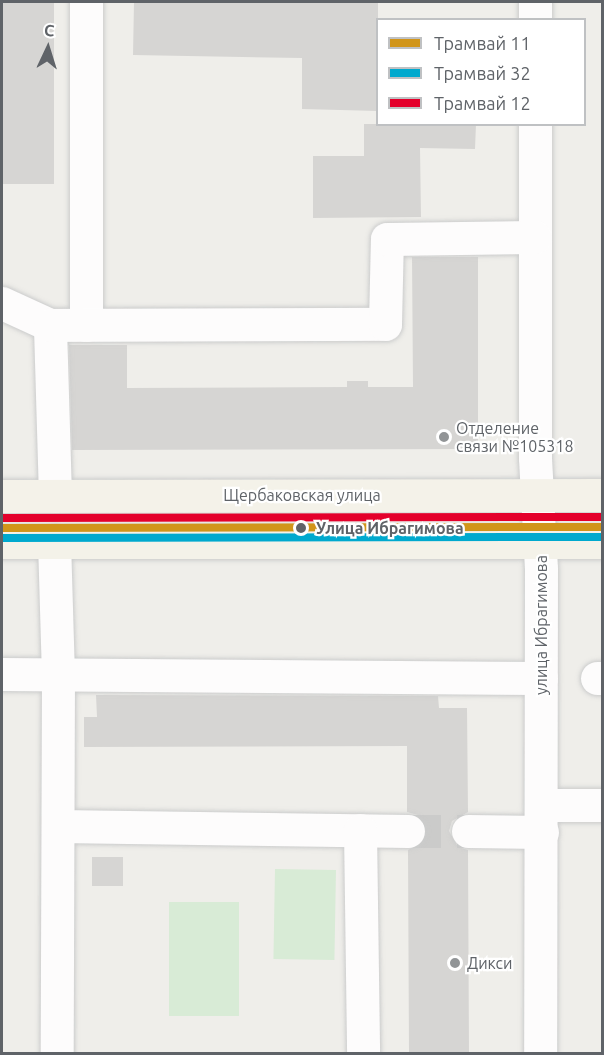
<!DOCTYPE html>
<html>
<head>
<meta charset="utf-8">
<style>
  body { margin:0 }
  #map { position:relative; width:604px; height:1055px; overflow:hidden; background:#efeeea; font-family:Ubuntu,sans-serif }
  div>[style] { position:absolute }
  .green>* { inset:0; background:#d8ebd6; transform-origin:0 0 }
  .building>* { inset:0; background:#d6d5d3; transform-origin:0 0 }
  .minor-tunnel>* { height:33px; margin-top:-16.5px; transform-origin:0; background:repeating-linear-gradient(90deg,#cbcbca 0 33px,transparent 0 49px) }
  .roads { filter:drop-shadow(0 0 2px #cbcccc) drop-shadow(0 0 2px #cbcccc) }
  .minor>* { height:33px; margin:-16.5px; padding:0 16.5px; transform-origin:16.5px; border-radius:16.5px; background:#fdfcfc }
  .major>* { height:33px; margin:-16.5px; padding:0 16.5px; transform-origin:16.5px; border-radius:16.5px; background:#f4f2e9 }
  .tram-1>* { height:8px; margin:-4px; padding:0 4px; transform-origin:4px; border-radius:4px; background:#d1951a }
  .tram-2>* { height:8px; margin:-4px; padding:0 4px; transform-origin:4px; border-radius:4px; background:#00a9ce }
  .tram-3>* { height:8px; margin:-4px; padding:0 4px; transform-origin:4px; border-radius:4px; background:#e4002b }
  .dots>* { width:16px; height:16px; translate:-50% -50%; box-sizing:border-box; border:3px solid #fff; border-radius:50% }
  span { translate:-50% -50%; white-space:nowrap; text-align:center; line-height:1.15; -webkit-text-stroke:4.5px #fff; paint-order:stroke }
  .poi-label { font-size:16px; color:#5f6368 }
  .left { translate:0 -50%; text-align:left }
  .street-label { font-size:16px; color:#5f6368 }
  .stop-label { font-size:16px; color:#5f6368; font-weight:700 }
  .frame { position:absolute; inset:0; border:3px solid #5f6368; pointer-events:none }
  .legend { position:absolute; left:376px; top:18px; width:210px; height:108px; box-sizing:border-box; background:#fff; border:2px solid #bfc1c3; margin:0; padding:8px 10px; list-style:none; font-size:18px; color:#5f6368 }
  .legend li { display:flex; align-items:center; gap:12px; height:30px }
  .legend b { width:30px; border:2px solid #bfc1c3 }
  .north { position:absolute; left:18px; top:18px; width:60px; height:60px; -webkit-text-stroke:4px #fff; paint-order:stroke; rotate:4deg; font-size:16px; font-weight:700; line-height:24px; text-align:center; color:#5f6368 }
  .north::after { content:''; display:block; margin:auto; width:21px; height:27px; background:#5f6368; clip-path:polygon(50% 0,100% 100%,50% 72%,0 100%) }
</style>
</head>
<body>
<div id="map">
  <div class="green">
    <i style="left:275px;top:869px;width:61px;height:90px;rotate:1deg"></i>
    <i style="left:169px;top:902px;width:70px;height:114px"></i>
  </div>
  <div class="building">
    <i style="left:2px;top:2px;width:52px;height:182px"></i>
    <i style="clip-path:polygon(134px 2px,378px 2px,378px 111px,302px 109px,302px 58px,133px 55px)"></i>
    <i style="clip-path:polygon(364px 124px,476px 124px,475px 149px,420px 148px,421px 217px,313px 218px,313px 156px,364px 156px)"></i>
    <i style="clip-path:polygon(412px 257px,478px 257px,478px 449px,72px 450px,69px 345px,127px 345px,127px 388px,347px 387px,347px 381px,368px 381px,368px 387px,413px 387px)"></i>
    <i style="clip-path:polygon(96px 695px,438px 696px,439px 708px,467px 708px,468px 812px,452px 821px,449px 831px,458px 847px,468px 850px,469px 1053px,409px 1053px,408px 850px,424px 841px,427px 831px,418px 815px,407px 812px,407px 746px,84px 747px,84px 717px,97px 717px)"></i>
    <i style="left:92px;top:857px;width:31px;height:29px"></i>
  </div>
  <div class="minor-tunnel">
    <i style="left:408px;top:831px;width:60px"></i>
  </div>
  <div class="roads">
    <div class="minor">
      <i style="left:535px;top:2px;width:18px;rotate:90deg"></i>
      <i style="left:535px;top:124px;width:334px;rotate:90deg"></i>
      <i style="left:535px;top:458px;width:111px;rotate:86.9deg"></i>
      <i style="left:541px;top:569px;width:485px;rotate:90.1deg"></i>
      <i style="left:2px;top:303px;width:53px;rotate:24.6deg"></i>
      <i style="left:86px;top:325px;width:323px;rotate:-90deg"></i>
      <i style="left:55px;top:496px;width:171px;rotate:-91.7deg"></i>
      <i style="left:50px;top:325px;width:335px;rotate:-0.2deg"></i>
      <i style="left:385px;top:324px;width:85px;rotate:-88.7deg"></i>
      <i style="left:387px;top:239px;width:148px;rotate:-0.8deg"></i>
      <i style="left:54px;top:541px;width:135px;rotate:88.3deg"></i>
      <i style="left:58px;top:676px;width:378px;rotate:90.2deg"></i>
      <i style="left:2px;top:674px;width:539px;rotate:0.43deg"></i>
      <i style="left:597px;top:678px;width:5px"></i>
      <i style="left:542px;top:805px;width:60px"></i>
      <i style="left:58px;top:826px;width:350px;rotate:0.8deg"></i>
      <i style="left:360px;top:830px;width:224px;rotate:89.2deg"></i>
      <i style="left:468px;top:831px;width:74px;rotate:0.8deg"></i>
    </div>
    <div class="major">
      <i style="left:2px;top:496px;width:600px;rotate:-0.1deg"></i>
      <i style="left:2px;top:542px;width:600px"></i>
    </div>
  </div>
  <div class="tram-1">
    <i style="left:2px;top:528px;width:600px;rotate:-0.1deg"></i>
  </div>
  <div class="tram-2">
    <i style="left:2px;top:538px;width:600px;rotate:-0.1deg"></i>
  </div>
  <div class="tram-3">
    <i style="left:2px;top:518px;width:600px;rotate:-0.1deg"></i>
  </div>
  <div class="dots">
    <i style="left:444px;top:437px;background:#919496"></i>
    <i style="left:301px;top:528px;background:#5f6368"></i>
    <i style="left:455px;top:963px;background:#919496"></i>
  </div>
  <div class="poi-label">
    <span class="left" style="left:456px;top:437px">Отделение<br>связи №105318</span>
    <span class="left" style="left:467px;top:963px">Дикси</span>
  </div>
  <div class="street-label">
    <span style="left:302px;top:495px">Щербаковская улица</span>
    <span style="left:541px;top:625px;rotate:-90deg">улица Ибрагимова</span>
  </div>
  <div class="stop-label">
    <span class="left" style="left:316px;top:528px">Улица Ибрагимова</span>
  </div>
  <div class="frame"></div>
  <ul class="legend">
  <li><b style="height:8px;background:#d1951a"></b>Трамвай 11</li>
  <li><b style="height:8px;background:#00a9ce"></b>Трамвай 32</li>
  <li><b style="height:8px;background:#e4002b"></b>Трамвай 12</li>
  </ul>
  <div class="north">С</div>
</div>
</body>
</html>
